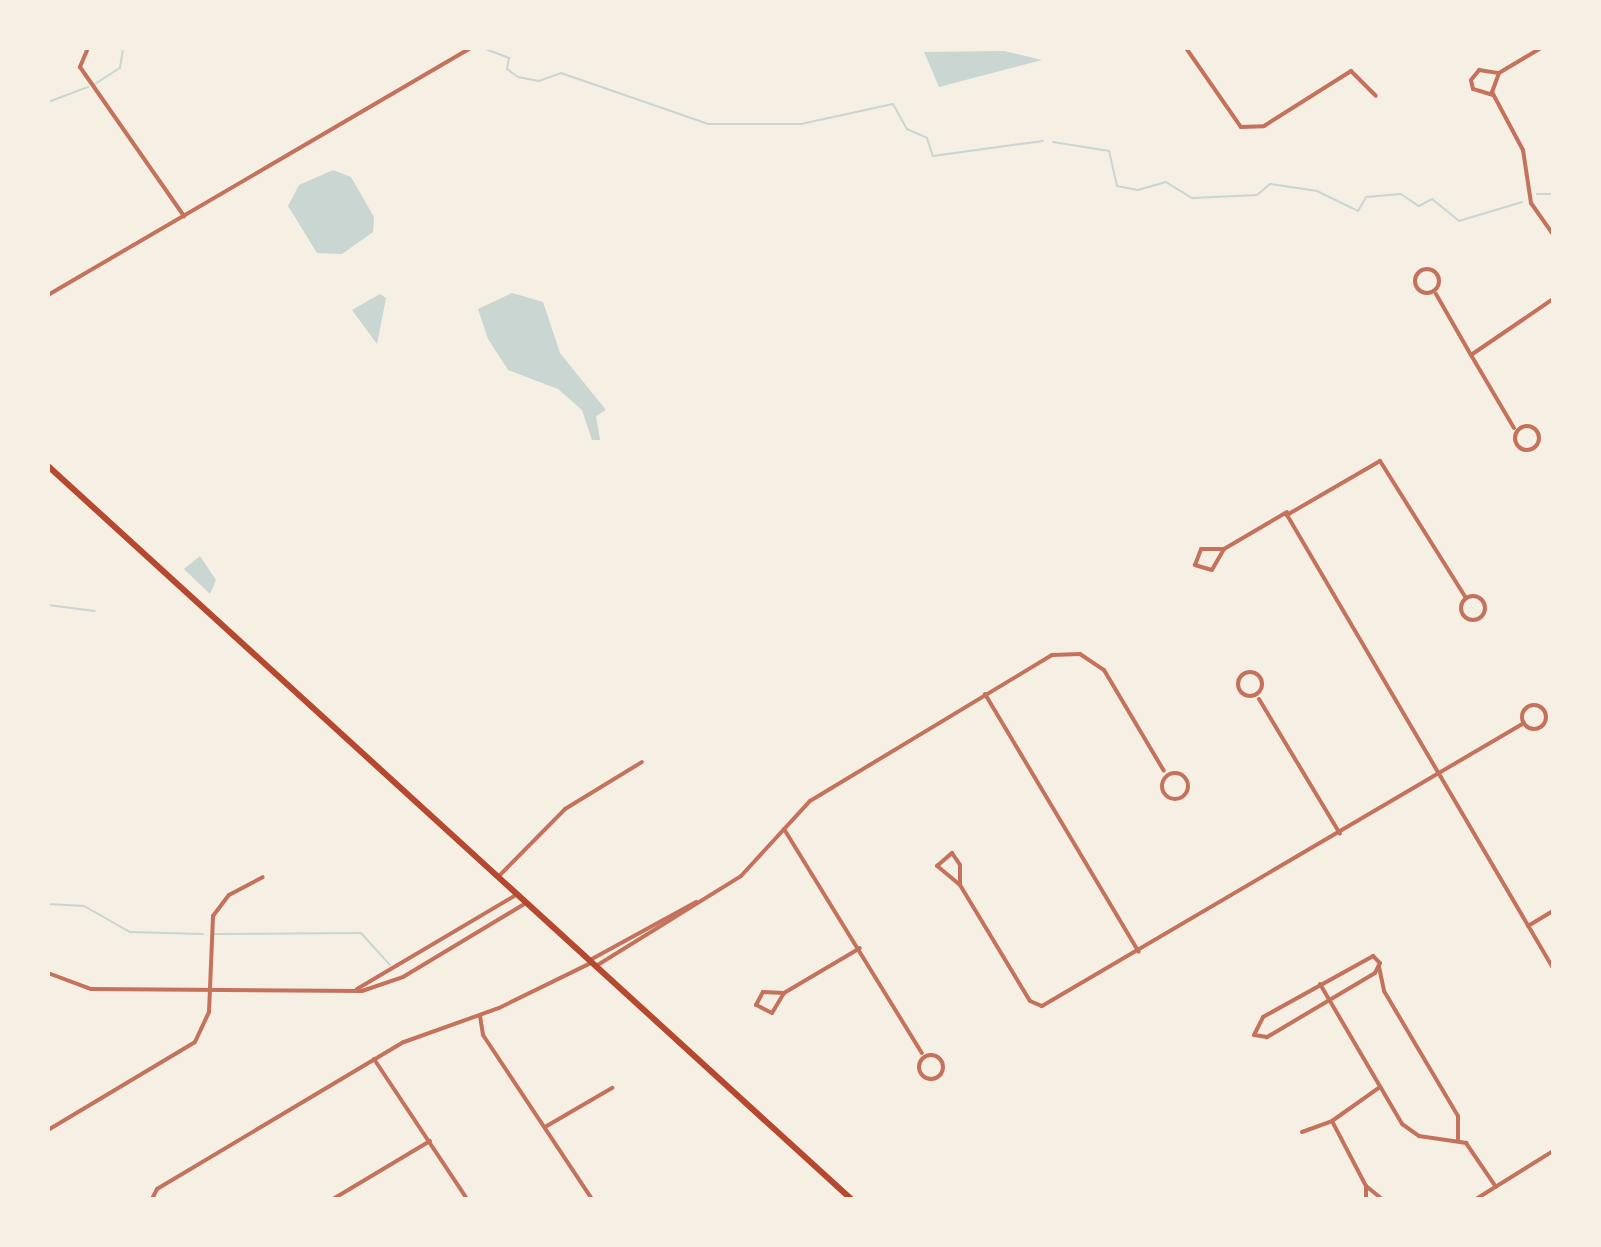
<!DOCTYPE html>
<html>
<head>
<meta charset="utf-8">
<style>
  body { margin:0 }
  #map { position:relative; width:1601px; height:1247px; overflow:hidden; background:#f6efe4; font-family:Overpass,sans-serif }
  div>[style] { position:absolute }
  .water>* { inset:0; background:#c9d6d2 }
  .stream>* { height:2px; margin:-1px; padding:0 1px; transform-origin:1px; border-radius:1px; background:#c9d6d2 }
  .minor>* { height:4px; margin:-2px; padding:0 2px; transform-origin:2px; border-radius:2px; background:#c5725c }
  .minor>.ring { margin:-2px; padding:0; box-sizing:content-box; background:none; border:4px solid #c5725c; border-radius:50% }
  .primary>* { height:6px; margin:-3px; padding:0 3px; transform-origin:3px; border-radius:3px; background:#b5482f }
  span { translate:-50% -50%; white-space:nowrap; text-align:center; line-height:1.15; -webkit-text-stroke:7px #f6efe4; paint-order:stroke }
  .frame { position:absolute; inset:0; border:50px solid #f6efe4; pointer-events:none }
</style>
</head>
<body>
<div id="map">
  <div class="water">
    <i style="clip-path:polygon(1004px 51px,1042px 60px,939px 87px,924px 52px)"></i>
    <i style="clip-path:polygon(333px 170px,351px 177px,374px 217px,373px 232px,342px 254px,317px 253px,288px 206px,299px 185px)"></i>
    <i style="clip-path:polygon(512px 293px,543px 302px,560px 353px,606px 410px,596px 416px,600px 440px,592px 440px,582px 410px,558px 389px,508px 370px,488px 339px,478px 309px)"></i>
    <i style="clip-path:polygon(380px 294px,386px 298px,377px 344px,352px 310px)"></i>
    <i style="clip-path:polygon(200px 556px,216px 580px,210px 594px,184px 569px)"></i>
  </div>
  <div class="stream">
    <i style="left:483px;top:48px;width:28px;rotate:21deg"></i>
    <i style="left:509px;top:58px;width:11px;rotate:100deg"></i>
    <i style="left:507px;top:69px;width:14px;rotate:36deg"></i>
    <i style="left:518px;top:77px;width:21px;rotate:11deg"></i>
    <i style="left:539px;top:81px;width:23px;rotate:-20deg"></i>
    <i style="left:561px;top:73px;width:156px;rotate:19.1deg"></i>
    <i style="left:708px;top:124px;width:93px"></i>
    <i style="left:801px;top:124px;width:94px;rotate:-12.3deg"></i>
    <i style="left:893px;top:104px;width:29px;rotate:61deg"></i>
    <i style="left:907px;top:129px;width:22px;rotate:24deg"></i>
    <i style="left:927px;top:138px;width:19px;rotate:72deg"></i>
    <i style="left:933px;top:156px;width:111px;rotate:-7.8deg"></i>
    <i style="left:95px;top:84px;width:30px;rotate:-33deg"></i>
    <i style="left:120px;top:68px;width:20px;rotate:-81deg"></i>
    <i style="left:48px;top:102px;width:43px;rotate:-20.6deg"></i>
    <i style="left:1053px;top:142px;width:57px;rotate:9.1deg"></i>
    <i style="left:1109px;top:151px;width:36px;rotate:77deg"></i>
    <i style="left:1117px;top:186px;width:21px;rotate:11deg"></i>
    <i style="left:1138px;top:190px;width:29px;rotate:-16deg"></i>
    <i style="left:1166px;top:182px;width:31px;rotate:32deg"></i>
    <i style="left:1192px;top:198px;width:65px;rotate:-2.6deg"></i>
    <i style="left:1257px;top:195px;width:17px;rotate:-40deg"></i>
    <i style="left:1270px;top:184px;width:48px;rotate:8.5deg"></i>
    <i style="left:1317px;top:191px;width:46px;rotate:26deg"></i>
    <i style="left:1358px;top:211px;width:16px;rotate:-60deg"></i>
    <i style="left:1366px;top:197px;width:35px;rotate:-5deg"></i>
    <i style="left:1401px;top:194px;width:22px;rotate:34deg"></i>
    <i style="left:1419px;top:206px;width:15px;rotate:-28deg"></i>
    <i style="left:1432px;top:199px;width:35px;rotate:39deg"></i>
    <i style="left:1459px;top:221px;width:66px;rotate:-16.8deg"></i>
    <i style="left:1537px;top:194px;width:16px"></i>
    <i style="left:48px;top:605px;width:47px;rotate:7.3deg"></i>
    <i style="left:48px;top:904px;width:36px;rotate:3deg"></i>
    <i style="left:84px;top:906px;width:53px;rotate:29.5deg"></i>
    <i style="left:130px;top:932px;width:73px;rotate:1.6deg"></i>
    <i style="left:215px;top:934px;width:146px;rotate:-0.4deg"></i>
    <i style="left:361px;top:933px;width:43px;rotate:47.8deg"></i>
  </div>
  <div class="minor">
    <i style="left:88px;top:48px;width:21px;rotate:113deg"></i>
    <i style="left:80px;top:67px;width:182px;rotate:55.1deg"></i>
    <i style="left:1186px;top:48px;width:96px;rotate:55.2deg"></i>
    <i style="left:1241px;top:127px;width:23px;rotate:-2deg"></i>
    <i style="left:1264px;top:126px;width:103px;rotate:-32.3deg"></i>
    <i style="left:1351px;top:71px;width:35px;rotate:45deg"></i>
    <i style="left:1541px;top:48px;width:49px;rotate:149.2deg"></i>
    <i style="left:1499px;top:73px;width:20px;rotate:110deg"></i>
    <i style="left:1492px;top:92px;width:66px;rotate:61.9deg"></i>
    <i style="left:1523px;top:150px;width:54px;rotate:81.4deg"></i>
    <i style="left:1531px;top:203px;width:39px;rotate:55deg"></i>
    <i style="left:1493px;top:95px;width:21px;rotate:-163deg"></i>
    <i style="left:1473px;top:89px;width:9px;rotate:-103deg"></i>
    <i style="left:1471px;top:80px;width:13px;rotate:-51deg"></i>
    <i style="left:1479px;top:70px;width:20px;rotate:9deg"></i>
    <i class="ring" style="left:1415px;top:269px;width:20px;height:20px"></i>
    <i style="left:1436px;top:294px;width:70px;rotate:60.2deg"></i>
    <i style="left:48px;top:295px;width:490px;rotate:-30.3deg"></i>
    <i class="ring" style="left:1515px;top:426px;width:20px;height:20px"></i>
    <i style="left:1514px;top:428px;width:85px;rotate:-120.5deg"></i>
    <i style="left:1471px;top:355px;width:99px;rotate:-34.3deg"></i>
    <i style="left:1201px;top:549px;width:23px"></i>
    <i style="left:1224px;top:549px;width:24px;rotate:120deg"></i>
    <i style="left:1212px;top:570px;width:18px;rotate:-164deg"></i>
    <i style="left:1195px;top:565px;width:17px;rotate:-69deg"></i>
    <i style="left:1224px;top:549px;width:73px;rotate:-30.4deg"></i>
    <i class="ring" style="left:1461px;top:596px;width:20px;height:20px"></i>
    <i style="left:1466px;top:598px;width:162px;rotate:-122.1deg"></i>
    <i style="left:1380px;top:461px;width:108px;rotate:149.9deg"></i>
    <i style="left:1287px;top:515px;width:525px;rotate:59.58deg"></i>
    <i class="ring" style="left:1238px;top:672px;width:20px;height:20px"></i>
    <i style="left:985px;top:694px;width:300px;rotate:59.2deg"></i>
    <i style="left:1259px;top:699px;width:157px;rotate:59deg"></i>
    <i class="ring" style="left:1522px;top:705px;width:20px;height:20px"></i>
    <i class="ring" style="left:1162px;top:773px;width:22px;height:22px"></i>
    <i style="left:784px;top:829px;width:263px;rotate:58.4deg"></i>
    <i style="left:952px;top:853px;width:14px;rotate:56deg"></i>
    <i style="left:960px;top:865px;width:20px;rotate:90deg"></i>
    <i style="left:960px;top:885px;width:30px;rotate:-140deg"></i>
    <i style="left:937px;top:866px;width:20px;rotate:-41deg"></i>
    <i style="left:499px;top:876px;width:94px;rotate:-45.4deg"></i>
    <i style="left:565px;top:809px;width:90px;rotate:-31.4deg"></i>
    <i style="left:960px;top:885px;width:135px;rotate:58.9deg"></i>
    <i style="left:1030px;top:1001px;width:13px;rotate:23deg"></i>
    <i style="left:1042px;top:1006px;width:559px;rotate:-30.42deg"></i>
    <i style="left:1528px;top:926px;width:29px;rotate:-31deg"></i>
    <i style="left:1373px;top:956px;width:10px;rotate:45deg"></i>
    <i style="left:1380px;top:963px;width:11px;rotate:117deg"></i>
    <i style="left:1375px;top:973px;width:126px;rotate:149.3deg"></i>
    <i style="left:1267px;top:1037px;width:13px;rotate:-171deg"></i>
    <i style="left:1254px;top:1035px;width:20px;rotate:-63deg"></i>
    <i style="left:1263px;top:1017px;width:126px;rotate:-29deg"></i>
    <i style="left:590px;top:960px;width:121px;rotate:-28.7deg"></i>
    <i style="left:596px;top:966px;width:171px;rotate:-31.8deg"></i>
    <i style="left:741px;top:876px;width:102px;rotate:-47.4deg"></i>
    <i style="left:810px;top:801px;width:283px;rotate:-31.1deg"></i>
    <i style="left:1052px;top:655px;width:28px;rotate:-2deg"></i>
    <i style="left:1080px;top:654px;width:29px;rotate:34deg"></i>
    <i style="left:1104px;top:670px;width:117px;rotate:59.3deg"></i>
    <i style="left:1379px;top:967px;width:25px;rotate:78deg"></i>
    <i style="left:1384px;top:991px;width:145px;rotate:59.4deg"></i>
    <i style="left:1458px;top:1116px;width:23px;rotate:90deg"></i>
    <i style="left:48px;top:973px;width:46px;rotate:20.4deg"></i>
    <i style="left:91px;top:989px;width:271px;rotate:0.4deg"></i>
    <i style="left:362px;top:991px;width:43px;rotate:-18.9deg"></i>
    <i style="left:403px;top:977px;width:144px;rotate:-31deg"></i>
    <i style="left:1320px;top:984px;width:162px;rotate:59.6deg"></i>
    <i style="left:1402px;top:1124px;width:21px;rotate:35deg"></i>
    <i style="left:1419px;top:1136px;width:48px;rotate:8.5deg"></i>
    <i style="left:1466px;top:1143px;width:53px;rotate:55.7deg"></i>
    <i style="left:357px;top:989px;width:185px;rotate:-30.6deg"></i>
    <i style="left:763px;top:992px;width:21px;rotate:3deg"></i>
    <i style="left:784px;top:993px;width:23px;rotate:121deg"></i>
    <i style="left:772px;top:1013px;width:18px;rotate:-153deg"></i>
    <i style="left:756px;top:1005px;width:15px;rotate:-62deg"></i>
    <i style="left:784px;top:993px;width:88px;rotate:-30.6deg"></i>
    <i style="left:499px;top:1008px;width:102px;rotate:-26.1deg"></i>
    <i style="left:480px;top:1016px;width:19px;rotate:81deg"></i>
    <i style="left:483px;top:1035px;width:197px;rotate:56.4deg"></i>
    <i class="ring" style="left:919px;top:1055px;width:20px;height:20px"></i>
    <i style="left:374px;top:1059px;width:168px;rotate:56.4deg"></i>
    <i style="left:545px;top:1127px;width:78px;rotate:-30.2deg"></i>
    <i style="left:48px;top:1130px;width:171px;rotate:-30.9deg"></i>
    <i style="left:195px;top:1042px;width:33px;rotate:-65deg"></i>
    <i style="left:209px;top:1012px;width:96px;rotate:-87.6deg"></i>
    <i style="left:213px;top:916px;width:26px;rotate:-53deg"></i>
    <i style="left:229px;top:895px;width:38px;rotate:-28deg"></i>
    <i style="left:1302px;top:1132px;width:32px;rotate:-20deg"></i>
    <i style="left:1366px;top:1186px;width:73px;rotate:-117.6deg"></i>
    <i style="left:1332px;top:1121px;width:59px;rotate:-35.3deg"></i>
    <i style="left:152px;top:1199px;width:11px;rotate:-63deg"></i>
    <i style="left:157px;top:1189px;width:287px;rotate:-30.8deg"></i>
    <i style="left:404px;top:1042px;width:101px;rotate:-19.7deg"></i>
    <i style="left:333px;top:1199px;width:113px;rotate:-30.9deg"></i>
    <i style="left:1366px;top:1199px;width:13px;rotate:-90deg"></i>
    <i style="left:1366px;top:1186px;width:21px;rotate:39deg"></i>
    <i style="left:1476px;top:1199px;width:91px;rotate:-31.9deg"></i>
  </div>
  <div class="primary">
    <i style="left:48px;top:466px;width:1087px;rotate:42.39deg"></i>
  </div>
  <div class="frame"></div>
</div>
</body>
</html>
